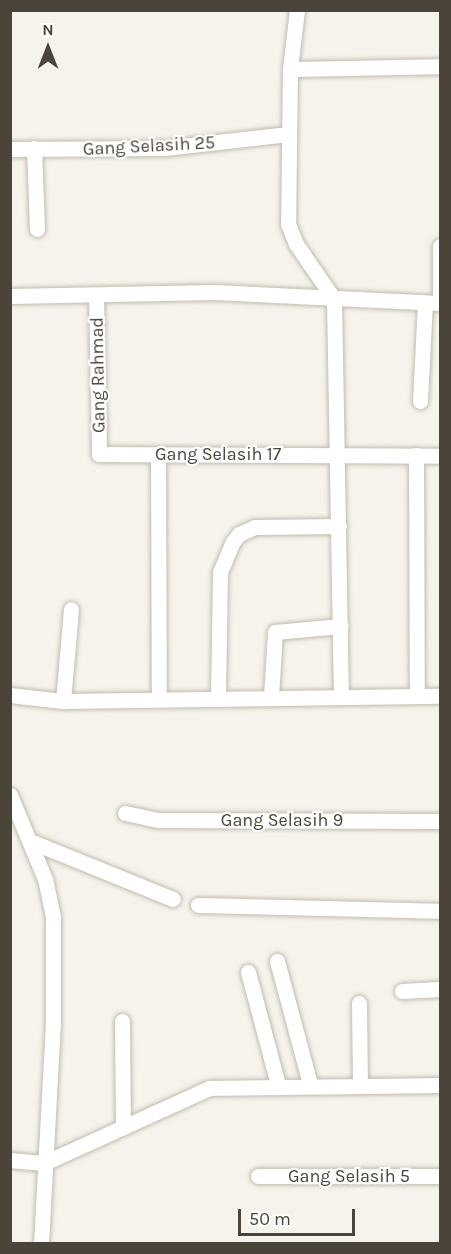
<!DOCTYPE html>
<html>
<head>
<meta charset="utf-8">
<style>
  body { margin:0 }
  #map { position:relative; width:451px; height:1254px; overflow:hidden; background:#f6f3ec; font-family:Karla,sans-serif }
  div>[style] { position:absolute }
  .roads { filter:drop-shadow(0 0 2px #c2bbae) drop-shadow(0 0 2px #c2bbae) }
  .minor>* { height:15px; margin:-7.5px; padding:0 7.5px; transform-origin:7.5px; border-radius:7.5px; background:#fff }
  span { translate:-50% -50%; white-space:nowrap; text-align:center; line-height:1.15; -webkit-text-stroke:4.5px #fff; paint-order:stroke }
  .street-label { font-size:18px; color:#4b4439 }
  .frame { position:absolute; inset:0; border:12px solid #4b4439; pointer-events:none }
  .north { position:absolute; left:18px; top:18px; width:60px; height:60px; -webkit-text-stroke:4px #fff; paint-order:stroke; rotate:0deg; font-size:16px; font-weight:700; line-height:24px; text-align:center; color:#4b4439 }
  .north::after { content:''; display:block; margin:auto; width:21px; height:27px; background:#4b4439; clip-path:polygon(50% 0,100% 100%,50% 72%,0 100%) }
  .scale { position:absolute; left:238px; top:1209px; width:117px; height:27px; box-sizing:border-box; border:3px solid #4b4439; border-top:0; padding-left:8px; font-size:18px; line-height:21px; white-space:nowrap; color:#4b4439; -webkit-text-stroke:4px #fff; paint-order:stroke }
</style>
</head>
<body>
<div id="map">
  <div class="roads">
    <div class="minor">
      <i style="left:297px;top:10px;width:59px;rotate:96.8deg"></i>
      <i style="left:290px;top:69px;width:155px;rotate:90.7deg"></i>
      <i style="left:288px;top:224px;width:22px;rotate:68deg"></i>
      <i style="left:296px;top:244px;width:67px;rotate:55.4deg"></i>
      <i style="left:334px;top:299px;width:397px;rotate:89deg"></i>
      <i style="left:290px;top:69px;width:150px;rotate:-1.1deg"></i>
      <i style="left:34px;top:148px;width:81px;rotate:87.9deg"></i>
      <i style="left:10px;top:149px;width:155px;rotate:-0.4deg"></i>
      <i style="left:165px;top:148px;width:124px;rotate:-6.5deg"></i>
      <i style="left:440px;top:246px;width:57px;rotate:90deg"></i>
      <i style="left:96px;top:295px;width:159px;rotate:88.9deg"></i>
      <i style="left:99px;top:454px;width:341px;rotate:0.3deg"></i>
      <i style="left:10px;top:296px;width:204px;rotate:-1.1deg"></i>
      <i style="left:214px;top:292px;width:226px;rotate:2.8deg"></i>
      <i style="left:420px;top:401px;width:98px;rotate:-87.1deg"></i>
      <i style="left:158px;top:454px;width:244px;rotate:89.8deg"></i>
      <i style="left:416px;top:455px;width:241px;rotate:89.8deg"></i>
      <i style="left:10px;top:695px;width:53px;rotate:6.5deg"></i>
      <i style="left:63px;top:701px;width:377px;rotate:-0.8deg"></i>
      <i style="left:271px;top:696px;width:64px;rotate:-86.4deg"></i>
      <i style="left:275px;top:632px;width:66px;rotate:-5.2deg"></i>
      <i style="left:218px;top:697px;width:125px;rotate:-89.1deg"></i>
      <i style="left:220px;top:572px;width:33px;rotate:-67deg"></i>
      <i style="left:233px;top:542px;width:10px;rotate:-53deg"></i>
      <i style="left:239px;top:534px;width:17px;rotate:-24deg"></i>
      <i style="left:255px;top:527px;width:84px;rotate:-0.7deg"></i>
      <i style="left:63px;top:701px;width:92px;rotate:-85deg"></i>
      <i style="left:10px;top:795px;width:91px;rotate:67.4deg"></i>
      <i style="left:45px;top:879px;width:39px;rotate:78deg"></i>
      <i style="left:53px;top:917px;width:105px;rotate:90deg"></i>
      <i style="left:53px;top:1022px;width:222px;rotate:93.1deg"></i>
      <i style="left:125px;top:813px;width:34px;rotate:12deg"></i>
      <i style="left:158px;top:820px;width:282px;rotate:0.2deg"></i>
      <i style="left:30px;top:841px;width:154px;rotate:22.1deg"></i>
      <i style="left:198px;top:905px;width:242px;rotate:1.4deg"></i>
      <i style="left:277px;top:961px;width:127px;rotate:75deg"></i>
      <i style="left:248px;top:972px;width:117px;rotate:75.1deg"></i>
      <i style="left:402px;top:991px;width:38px;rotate:-3deg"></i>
      <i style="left:359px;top:1003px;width:82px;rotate:89.3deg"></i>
      <i style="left:122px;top:1021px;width:105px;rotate:89.5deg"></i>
      <i style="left:10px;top:1160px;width:34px;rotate:5deg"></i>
      <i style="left:44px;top:1163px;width:181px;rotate:-24.4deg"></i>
      <i style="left:209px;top:1088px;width:231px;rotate:-0.7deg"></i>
      <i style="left:258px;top:1176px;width:182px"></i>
    </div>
  </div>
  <div class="street-label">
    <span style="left:149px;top:146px;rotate:-3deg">Gang Selasih 25</span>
    <span style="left:98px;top:375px;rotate:-91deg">Gang Rahmad</span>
    <span style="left:218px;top:454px">Gang Selasih 17</span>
    <span style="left:282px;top:820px">Gang Selasih 9</span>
    <span style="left:349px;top:1176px">Gang Selasih 5</span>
  </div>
  <div class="frame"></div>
  <div class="north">N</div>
  <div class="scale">50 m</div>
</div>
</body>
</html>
